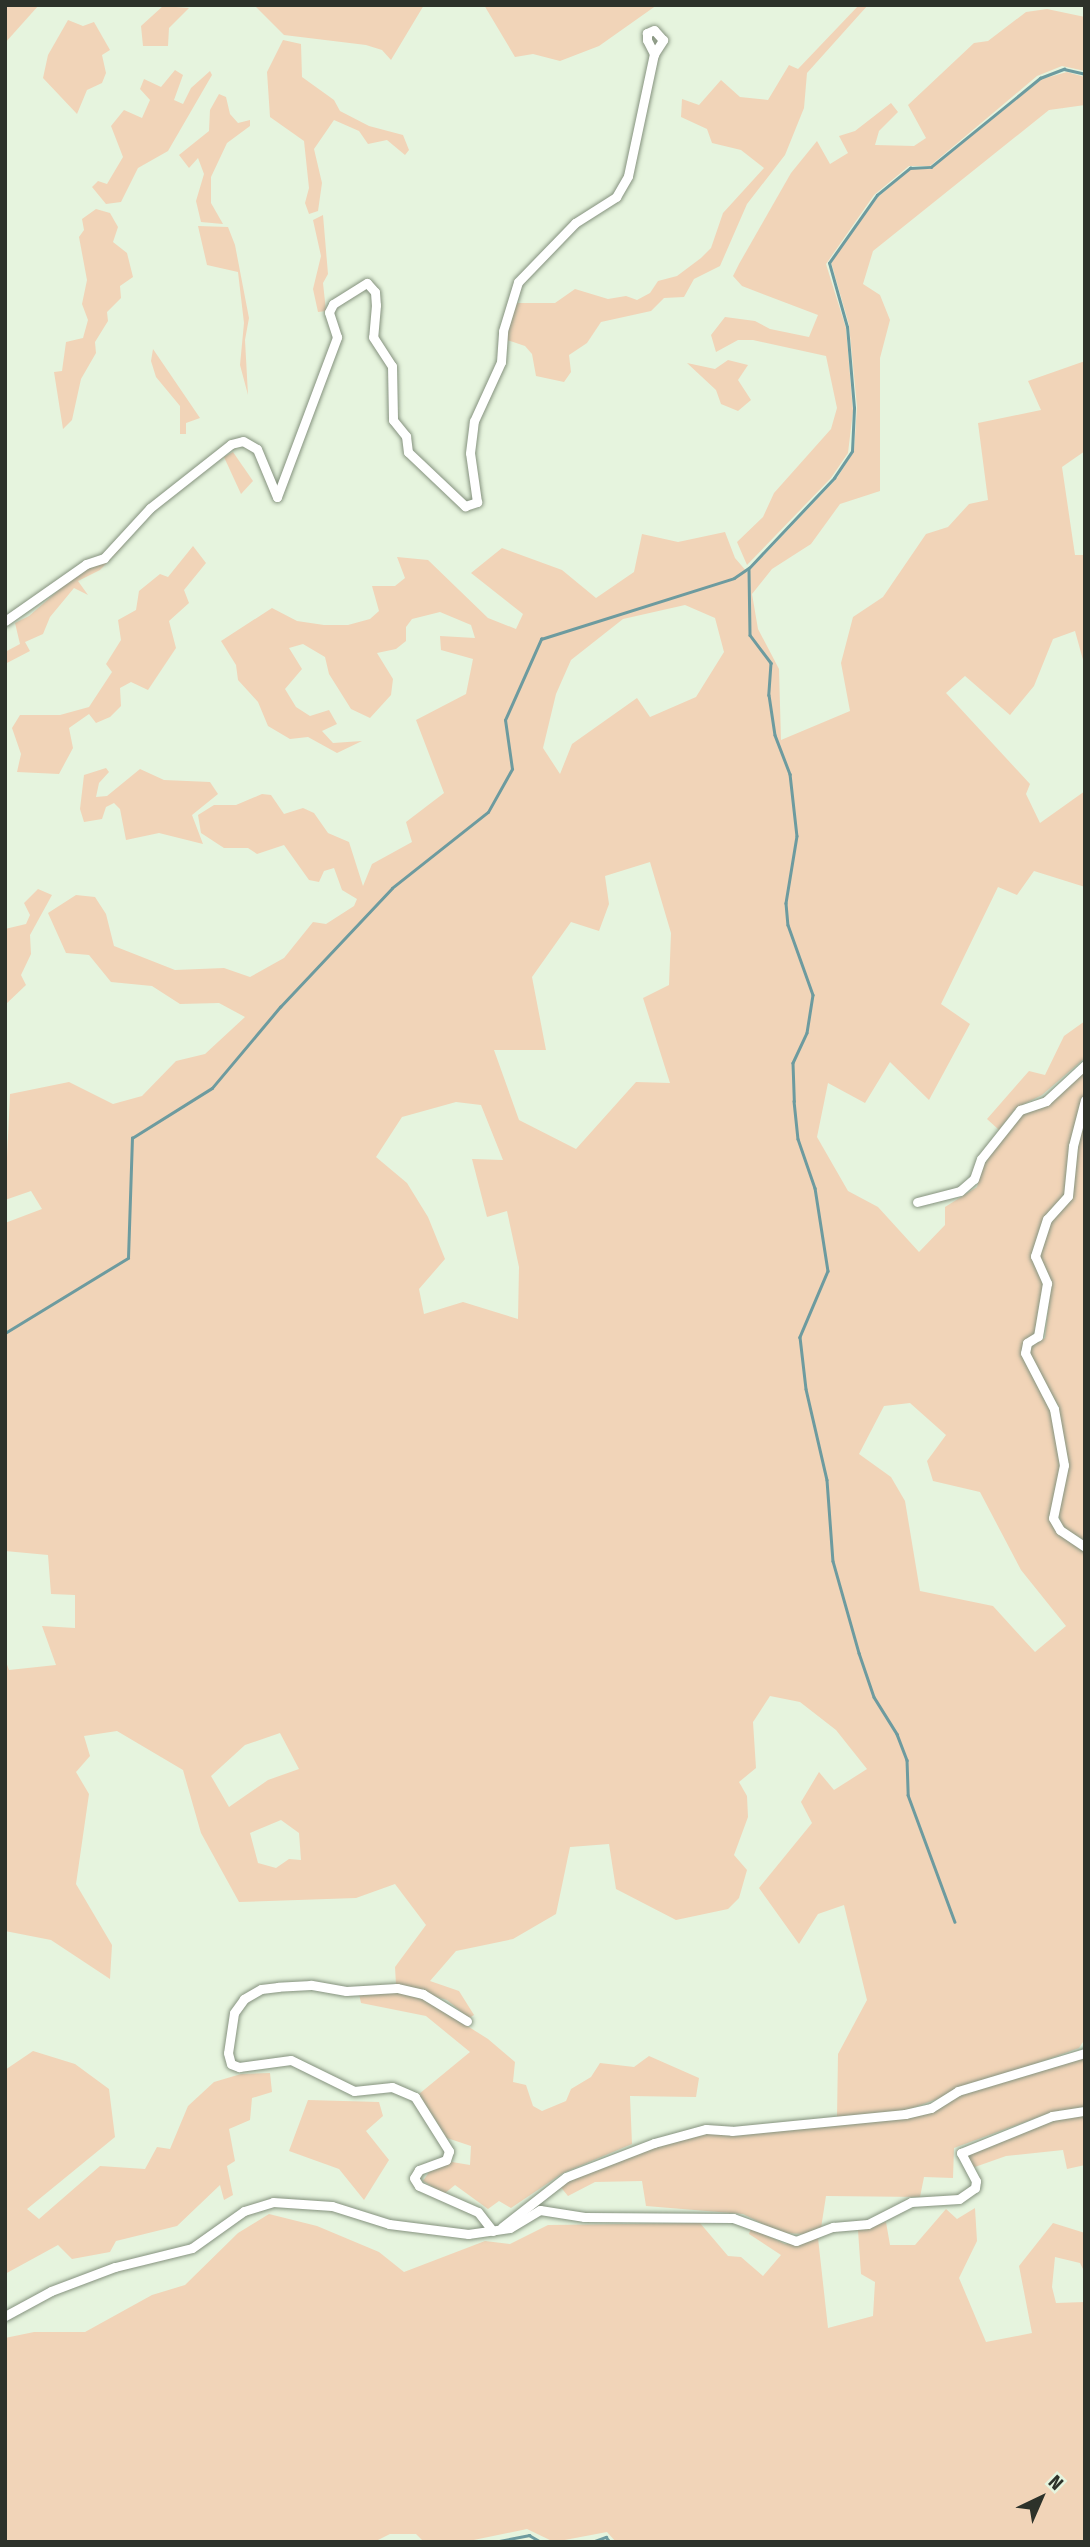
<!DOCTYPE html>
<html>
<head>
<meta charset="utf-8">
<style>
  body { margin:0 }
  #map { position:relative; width:1090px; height:2547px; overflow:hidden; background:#e6f4de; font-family:"Fira Sans Condensed",sans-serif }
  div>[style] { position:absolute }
  .green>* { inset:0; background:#f1d4b8 }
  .stream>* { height:2.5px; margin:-1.25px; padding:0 1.25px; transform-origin:1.25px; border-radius:1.25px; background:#6d9b9f }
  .roads { filter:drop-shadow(0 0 2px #85927e) drop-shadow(0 0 2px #85927e) }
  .minor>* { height:9px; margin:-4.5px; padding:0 4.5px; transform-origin:4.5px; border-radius:4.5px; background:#fff }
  span { translate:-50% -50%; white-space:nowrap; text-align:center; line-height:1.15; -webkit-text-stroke:7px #e6f4de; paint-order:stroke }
  .frame { position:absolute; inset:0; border:7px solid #2d322a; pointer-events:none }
  .north { position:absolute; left:1006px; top:2463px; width:70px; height:70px; -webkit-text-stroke:5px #e6f4de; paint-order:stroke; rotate:44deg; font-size:19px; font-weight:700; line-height:28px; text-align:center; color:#2d322a }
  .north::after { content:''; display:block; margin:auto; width:24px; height:32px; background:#2d322a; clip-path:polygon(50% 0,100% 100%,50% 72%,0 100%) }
</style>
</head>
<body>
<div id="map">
  <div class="green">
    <i style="clip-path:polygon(5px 5px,39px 5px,5px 43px)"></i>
    <i style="clip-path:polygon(254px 5px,424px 5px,391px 60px,382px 50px,366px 45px,284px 35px)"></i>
    <i style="clip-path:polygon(484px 5px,657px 5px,599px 46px,560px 61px,533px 54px,515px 57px)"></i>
    <i style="clip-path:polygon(859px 5px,868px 5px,807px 73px,804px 108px,785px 155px,747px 204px,720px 266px,694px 279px,684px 297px,664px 298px,651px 311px,601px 322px,587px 343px,569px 355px,571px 372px,564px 382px,536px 376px,532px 354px,525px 346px,504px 339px,517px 303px,555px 303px,575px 289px,608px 299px,626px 296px,637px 300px,650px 293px,658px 281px,677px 276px,701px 258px,711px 248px,723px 213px,764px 168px,741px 150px,712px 143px,707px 129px,681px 117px,682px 99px,699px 105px,721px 80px,740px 97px,768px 100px,789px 65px,798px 69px)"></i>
    <i style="clip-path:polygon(163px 6px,189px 8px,169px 28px,168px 46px,143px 46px,141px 26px)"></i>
    <i style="clip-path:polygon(1047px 9px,1085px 17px,1085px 71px,1062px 66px,1037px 76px,930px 166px,909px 166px,874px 195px,826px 264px,846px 328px,853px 411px,848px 453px,831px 478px,747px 565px,737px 542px,763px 517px,774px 493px,831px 429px,837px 408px,826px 356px,753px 340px,738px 340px,716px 352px,711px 335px,725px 317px,755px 321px,770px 329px,809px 337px,818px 315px,742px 286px,733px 276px,739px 264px,791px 173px,817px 141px,830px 164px,848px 153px,839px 136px,855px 131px,891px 103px,898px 112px,879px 131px,875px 145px,914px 146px,926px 138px,908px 105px,974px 43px,988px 41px,1026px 12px)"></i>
    <i style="clip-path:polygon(68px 20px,83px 26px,94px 22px,110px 50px,102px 55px,106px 73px,102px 83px,87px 90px,77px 114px,43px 78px,48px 55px)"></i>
    <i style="clip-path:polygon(283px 40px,301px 44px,302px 77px,334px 100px,340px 111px,369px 126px,403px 135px,409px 150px,405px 155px,387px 140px,368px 144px,359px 131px,334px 120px,314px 149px,322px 183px,318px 211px,309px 214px,305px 203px,309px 188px,304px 141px,270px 117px,267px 72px)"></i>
    <i style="clip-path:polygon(175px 70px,183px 75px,174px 100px,183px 104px,191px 88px,210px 71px,212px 75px,168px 151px,138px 168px,121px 202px,106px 204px,92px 187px,98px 181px,107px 184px,123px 157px,111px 126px,124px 110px,142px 118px,150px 100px,140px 89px,144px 79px,161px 87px)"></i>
    <i style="clip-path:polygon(evenodd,1067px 72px,1085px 77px,1085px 105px,1049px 110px,873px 251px,863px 284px,880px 295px,890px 320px,880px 358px,880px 491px,840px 504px,811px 544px,772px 569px,752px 594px,758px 629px,779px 669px,781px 740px,850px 711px,841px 663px,853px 617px,883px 597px,926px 534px,948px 527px,969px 504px,988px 500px,978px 423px,1041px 410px,1028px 381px,1085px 361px,1085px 451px,1062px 467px,1075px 555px,1085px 555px,1085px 667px,1075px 631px,1053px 639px,1034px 686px,1010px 715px,965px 676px,946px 693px,1030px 784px,1026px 794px,1040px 823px,1085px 791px,1085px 887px,1034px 871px,1017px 895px,998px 887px,941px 1004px,970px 1024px,929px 1100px,890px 1062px,865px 1103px,828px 1083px,817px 1137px,848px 1191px,878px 1207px,919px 1252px,945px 1225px,945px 1207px,977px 1187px,983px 1166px,1022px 1112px,1085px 1069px,1085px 1096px,1069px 1146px,1065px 1196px,1044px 1218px,1031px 1256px,1044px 1284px,1034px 1336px,1025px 1341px,1052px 1411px,1060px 1467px,1054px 1506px,1059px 1534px,1085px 1550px,1085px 2039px,1079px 2048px,904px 2111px,837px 2117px,838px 2054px,867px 2000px,844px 1905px,818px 1914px,799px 1944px,759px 1888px,812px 1823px,801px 1802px,819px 1772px,834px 1790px,867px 1769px,836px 1730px,800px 1702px,770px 1696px,753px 1722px,756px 1768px,739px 1782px,747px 1796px,748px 1817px,734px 1855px,747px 1870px,739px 1898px,728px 1909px,676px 1920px,616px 1889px,609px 1844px,570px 1847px,556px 1914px,513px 1939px,456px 1951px,430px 1981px,459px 1991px,474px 2015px,469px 2018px,447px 2000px,396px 1985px,395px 1967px,426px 1925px,395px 1884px,356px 1898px,239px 1902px,201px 1833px,183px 1770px,117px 1731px,84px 1736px,90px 1756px,76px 1772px,89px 1794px,76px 1884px,112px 1945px,110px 1979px,51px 1940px,5px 1931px,5px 1659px,9px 1670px,56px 1665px,42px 1626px,75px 1628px,75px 1595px,51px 1594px,48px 1555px,5px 1551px,5px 1223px,42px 1209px,31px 1191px,5px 1200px,10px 1094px,69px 1082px,113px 1104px,142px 1096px,176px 1061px,205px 1054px,245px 1017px,219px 1003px,180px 1004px,152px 986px,111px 982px,89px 955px,66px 953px,48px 913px,76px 895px,95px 897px,106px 914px,114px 946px,175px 970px,224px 968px,250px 977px,284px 958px,313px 922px,326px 924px,354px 906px,357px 899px,342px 890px,334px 868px,324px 871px,319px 882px,309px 880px,284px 845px,257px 854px,248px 848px,224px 848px,201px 833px,198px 815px,214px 805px,236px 805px,262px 794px,271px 795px,284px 814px,303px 808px,314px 813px,328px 833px,349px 842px,363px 886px,372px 864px,412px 842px,406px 822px,444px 793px,416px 720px,466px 694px,473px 659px,441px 650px,440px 636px,475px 638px,471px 625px,440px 612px,412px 619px,406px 627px,406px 641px,396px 649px,377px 653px,393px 679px,391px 695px,370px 718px,351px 709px,329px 674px,325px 657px,303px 644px,289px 648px,302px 669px,285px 689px,296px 707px,310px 716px,329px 710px,337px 724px,322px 731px,333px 743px,362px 741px,337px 753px,308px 737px,290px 739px,268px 726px,258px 702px,238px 680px,236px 665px,221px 641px,272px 608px,297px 621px,324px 625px,348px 625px,370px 619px,379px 611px,372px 586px,395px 586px,405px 578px,397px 557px,428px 560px,488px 618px,516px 629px,523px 614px,471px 573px,502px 548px,562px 570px,596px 598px,634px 572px,642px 534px,678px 542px,725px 532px,735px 558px,747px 572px,751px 569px,837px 478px,854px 451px,857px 407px,849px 325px,831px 262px,878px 197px,911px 169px,931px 169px,1042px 79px,1067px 72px,685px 605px,715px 618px,724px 652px,696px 697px,650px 717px,637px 698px,572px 744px,560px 774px,543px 748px,556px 694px,571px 660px,623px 619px,685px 605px,1067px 72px,650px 862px,671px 933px,669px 985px,643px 998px,670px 1083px,636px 1082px,576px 1149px,519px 1120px,494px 1050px,546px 1050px,532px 977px,571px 922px,599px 931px,609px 904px,605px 876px,650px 862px,1067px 72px,456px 1102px,481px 1105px,503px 1160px,472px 1159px,487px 1217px,507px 1211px,519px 1267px,518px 1319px,463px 1302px,424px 1314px,419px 1289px,445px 1259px,428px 1217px,407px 1183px,376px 1157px,402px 1117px,456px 1102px,1067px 72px,910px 1403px,946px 1435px,927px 1461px,933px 1481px,980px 1492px,1021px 1570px,1066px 1626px,1035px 1652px,993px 1606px,920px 1591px,905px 1501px,891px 1477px,859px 1454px,884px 1406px,910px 1403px,1067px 72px,280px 1733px,299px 1769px,268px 1780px,229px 1807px,211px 1776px,245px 1745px,280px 1733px,1067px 72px,281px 1820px,299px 1833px,301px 1860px,289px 1859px,276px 1868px,258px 1863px,250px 1833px,281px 1820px)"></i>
    <i style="clip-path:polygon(219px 94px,226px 97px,230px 114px,238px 123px,250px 120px,250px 126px,227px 143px,211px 177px,211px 203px,223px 224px,201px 222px,196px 201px,204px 174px,198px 158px,189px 168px,179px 155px,209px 131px,210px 110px)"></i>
    <i style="clip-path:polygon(96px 209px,110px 213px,118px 227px,113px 242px,127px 253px,133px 277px,120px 286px,121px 298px,107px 312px,108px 321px,95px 342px,96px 353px,81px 379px,72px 420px,63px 429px,54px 372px,62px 371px,66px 342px,83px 338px,88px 320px,82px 304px,87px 280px,79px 237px,84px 230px,82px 219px)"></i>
    <i style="clip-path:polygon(323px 215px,328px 274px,323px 283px,326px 311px,318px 312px,313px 289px,321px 256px,313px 220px)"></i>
    <i style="clip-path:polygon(198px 226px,228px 227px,235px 245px,249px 318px,245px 340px,248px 395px,240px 365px,244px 323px,238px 272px,207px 265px)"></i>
    <i style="clip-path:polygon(153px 349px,200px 418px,186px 423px,186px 434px,180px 434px,180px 406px,156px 377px,151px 361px)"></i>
    <i style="clip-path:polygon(728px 360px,748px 365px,738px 380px,751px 400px,738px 411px,721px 404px,716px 390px,687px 363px,715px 369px)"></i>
    <i style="clip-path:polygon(233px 452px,253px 481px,241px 494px,224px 457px)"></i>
    <i style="clip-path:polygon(124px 545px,100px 570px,78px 581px,88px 595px,74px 588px,50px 617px,43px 634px,25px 642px,30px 651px,5px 664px,5px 652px,20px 644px,15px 623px,29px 616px,84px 568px)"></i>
    <i style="clip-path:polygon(193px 546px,206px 563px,184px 590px,189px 603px,169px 621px,176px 648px,148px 690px,131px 682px,120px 688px,121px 706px,110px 717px,96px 723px,89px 714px,69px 728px,73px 748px,59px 774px,17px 772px,21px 754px,12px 728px,20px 715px,60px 715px,89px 707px,112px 672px,106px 664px,121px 640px,118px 620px,136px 610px,139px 591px,160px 574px,168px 577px)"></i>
    <i style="clip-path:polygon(106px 768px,109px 772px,99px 783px,96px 797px,107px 796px,140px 769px,164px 780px,210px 782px,218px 794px,192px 815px,203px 844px,159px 833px,126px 840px,120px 809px,114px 803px,106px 807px,102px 819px,84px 822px,80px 809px,84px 775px)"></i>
    <i style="clip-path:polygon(38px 889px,52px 895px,30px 935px,31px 954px,21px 975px,26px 985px,5px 1005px,5px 929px,26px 924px,30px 915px,24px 903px)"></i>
    <i style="clip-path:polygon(1085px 1021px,1085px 1058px,1042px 1095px,1016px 1108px,999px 1130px,987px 1119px,1029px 1071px,1045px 1075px,1064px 1036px)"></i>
    <i style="clip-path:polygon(1085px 1106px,1085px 1541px,1063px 1527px,1059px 1516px,1059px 1407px,1029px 1357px,1031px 1346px,1045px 1338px,1051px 1283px,1039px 1255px,1051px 1222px,1070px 1196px)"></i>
    <i style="clip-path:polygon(400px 1992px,423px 1998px,488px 2039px,515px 2062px,513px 2082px,526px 2085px,533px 2106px,542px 2111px,566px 2101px,571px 2089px,591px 2077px,600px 2063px,634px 2067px,649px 2056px,699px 2078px,696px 2097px,630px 2096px,632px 2144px,563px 2173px,511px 2208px,499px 2201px,488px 2209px,455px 2185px,444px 2194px,423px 2181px,429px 2172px,452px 2162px,470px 2165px,471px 2146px,447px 2138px,419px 2094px,470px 2052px,426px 2016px,361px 2003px,359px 1994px)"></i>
    <i style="clip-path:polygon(33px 2051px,75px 2064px,109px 2089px,115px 2137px,27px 2209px,39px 2219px,100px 2166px,145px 2169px,157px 2147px,170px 2149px,188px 2106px,214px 2082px,241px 2074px,270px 2073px,272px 2092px,252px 2098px,250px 2120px,229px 2129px,235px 2161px,227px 2166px,233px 2195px,224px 2200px,220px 2185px,177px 2226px,116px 2241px,110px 2252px,72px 2259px,58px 2245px,5px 2274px,5px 2070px)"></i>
    <i style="clip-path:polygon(1085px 2057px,1085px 2107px,1049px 2113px,954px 2148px,953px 2178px,924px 2177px,920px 2197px,826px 2196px,821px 2228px,805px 2234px,781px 2233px,743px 2214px,646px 2206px,642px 2181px,595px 2182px,568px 2196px,559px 2185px,636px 2151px,706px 2130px,734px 2136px,933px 2112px,962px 2094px)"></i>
    <i style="clip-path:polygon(308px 2100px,379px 2102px,383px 2116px,366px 2131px,389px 2160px,364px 2200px,339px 2169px,289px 2151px)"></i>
    <i style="clip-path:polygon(1085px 2114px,1085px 2165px,1067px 2169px,1063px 2150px,1006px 2156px,972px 2168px,966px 2162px,967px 2154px,1053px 2118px)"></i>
    <i style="clip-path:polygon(975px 2208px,977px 2241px,959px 2278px,986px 2342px,1032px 2333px,1019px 2266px,1053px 2223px,1085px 2233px,1085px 2273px,1080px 2263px,1055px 2257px,1052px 2287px,1056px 2303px,1085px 2302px,1085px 2542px,616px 2542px,607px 2532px,554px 2542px,527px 2529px,464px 2542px,424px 2542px,416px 2534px,390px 2534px,374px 2542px,5px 2542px,5px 2338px,34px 2332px,85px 2332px,152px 2295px,185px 2285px,238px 2233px,269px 2214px,317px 2226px,379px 2252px,404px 2272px,485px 2241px,510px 2244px,548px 2225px,700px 2223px,728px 2256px,741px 2257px,763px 2276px,781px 2255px,749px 2234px,751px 2228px,785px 2244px,818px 2238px,828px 2328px,873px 2316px,875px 2282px,861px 2274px,858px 2230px,886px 2222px,890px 2245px,915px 2245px,946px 2209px,957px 2219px)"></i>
  </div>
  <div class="stream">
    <i style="left:749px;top:570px;width:65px;rotate:89.1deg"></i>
    <i style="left:750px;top:635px;width:35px;rotate:53deg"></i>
    <i style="left:771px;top:663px;width:32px;rotate:94deg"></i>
    <i style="left:769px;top:695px;width:40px;rotate:81.5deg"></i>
    <i style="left:775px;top:735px;width:42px;rotate:69deg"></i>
    <i style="left:790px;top:774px;width:62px;rotate:83.6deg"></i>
    <i style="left:797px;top:836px;width:68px;rotate:99.3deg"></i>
    <i style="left:786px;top:903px;width:22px;rotate:85deg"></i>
    <i style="left:788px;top:925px;width:74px;rotate:70.3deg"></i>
    <i style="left:813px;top:995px;width:38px;rotate:99deg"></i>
    <i style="left:807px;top:1033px;width:33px;rotate:115deg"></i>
    <i style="left:793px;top:1063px;width:38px;rotate:88deg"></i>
    <i style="left:794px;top:1101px;width:38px;rotate:84deg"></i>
    <i style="left:798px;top:1139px;width:52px;rotate:70.9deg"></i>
    <i style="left:815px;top:1188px;width:84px;rotate:81.1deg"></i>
    <i style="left:828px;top:1271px;width:72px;rotate:113deg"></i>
    <i style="left:800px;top:1337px;width:52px;rotate:83.4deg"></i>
    <i style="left:806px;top:1389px;width:93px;rotate:77deg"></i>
    <i style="left:827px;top:1480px;width:81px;rotate:85.8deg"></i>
    <i style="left:833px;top:1561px;width:96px;rotate:74.2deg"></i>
    <i style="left:859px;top:1653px;width:46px;rotate:71.2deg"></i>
    <i style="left:874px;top:1697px;width:44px;rotate:58.1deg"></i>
    <i style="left:897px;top:1734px;width:28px;rotate:69deg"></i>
    <i style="left:907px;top:1760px;width:35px;rotate:88deg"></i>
    <i style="left:908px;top:1795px;width:135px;rotate:69.7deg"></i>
    <i style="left:5px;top:1333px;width:144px;rotate:-31.4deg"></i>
    <i style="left:128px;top:1258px;width:120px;rotate:-88.1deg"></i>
    <i style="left:132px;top:1138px;width:94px;rotate:-32deg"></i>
    <i style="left:212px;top:1088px;width:106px;rotate:-50deg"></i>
    <i style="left:280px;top:1007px;width:163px;rotate:-46.7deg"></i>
    <i style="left:392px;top:888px;width:122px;rotate:-38.4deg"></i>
    <i style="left:488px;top:812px;width:49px;rotate:-60.8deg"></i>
    <i style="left:512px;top:769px;width:49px;rotate:-98.1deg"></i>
    <i style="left:505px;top:720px;width:89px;rotate:-66deg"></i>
    <i style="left:541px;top:639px;width:202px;rotate:-17.5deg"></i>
    <i style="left:734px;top:578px;width:18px;rotate:-34deg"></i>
    <i style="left:749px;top:568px;width:124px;rotate:-46.6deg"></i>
    <i style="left:834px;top:478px;width:32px;rotate:-56deg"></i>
    <i style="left:852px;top:451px;width:43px;rotate:-87.3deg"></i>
    <i style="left:854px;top:408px;width:81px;rotate:-94.9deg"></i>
    <i style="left:847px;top:327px;width:66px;rotate:-105.7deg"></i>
    <i style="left:829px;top:263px;width:83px;rotate:-54.8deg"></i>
    <i style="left:877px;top:195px;width:43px;rotate:-39.3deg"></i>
    <i style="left:910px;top:168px;width:21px;rotate:-3deg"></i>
    <i style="left:931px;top:167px;width:141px;rotate:-39.2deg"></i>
    <i style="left:1040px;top:78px;width:26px;rotate:-21deg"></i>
    <i style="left:1064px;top:69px;width:22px;rotate:13deg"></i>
    <i style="left:391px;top:2542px;width:26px"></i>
    <i style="left:494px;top:2542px;width:36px;rotate:-11deg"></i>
    <i style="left:529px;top:2535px;width:14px;rotate:30deg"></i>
    <i style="left:592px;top:2542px;width:15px;rotate:-20deg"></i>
    <i style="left:606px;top:2537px;width:6px;rotate:51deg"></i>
  </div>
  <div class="roads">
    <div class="minor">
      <i style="left:5px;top:621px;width:99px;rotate:-35.1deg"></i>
      <i style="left:86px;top:564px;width:19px;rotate:-18deg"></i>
      <i style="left:104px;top:558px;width:68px;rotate:-47.4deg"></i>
      <i style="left:150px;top:508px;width:103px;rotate:-38.3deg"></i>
      <i style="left:231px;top:444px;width:12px;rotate:-14deg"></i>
      <i style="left:243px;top:441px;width:16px;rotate:30deg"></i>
      <i style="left:257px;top:449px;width:52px;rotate:67.4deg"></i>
      <i style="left:277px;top:497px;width:171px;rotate:-69.4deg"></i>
      <i style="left:337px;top:337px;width:26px;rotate:-108deg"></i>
      <i style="left:329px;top:312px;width:9px;rotate:-63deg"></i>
      <i style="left:333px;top:304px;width:40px;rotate:-32deg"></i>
      <i style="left:367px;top:283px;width:12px;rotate:48deg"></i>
      <i style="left:375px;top:292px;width:13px;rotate:86deg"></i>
      <i style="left:376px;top:305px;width:32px;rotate:95deg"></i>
      <i style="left:373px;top:337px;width:35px;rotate:57deg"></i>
      <i style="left:392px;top:366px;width:54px;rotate:88.9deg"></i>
      <i style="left:393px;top:420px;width:21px;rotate:51deg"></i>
      <i style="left:406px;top:436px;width:16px;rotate:83deg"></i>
      <i style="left:408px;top:452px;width:79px;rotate:43.5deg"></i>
      <i style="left:465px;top:506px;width:13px;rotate:-18deg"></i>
      <i style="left:477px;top:502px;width:49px;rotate:-98.1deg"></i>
      <i style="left:470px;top:453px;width:32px;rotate:-83deg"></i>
      <i style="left:474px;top:421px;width:65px;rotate:-65.4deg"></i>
      <i style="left:501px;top:362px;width:31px;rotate:-86deg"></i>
      <i style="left:503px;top:331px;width:51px;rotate:-73deg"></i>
      <i style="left:518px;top:282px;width:82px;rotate:-46deg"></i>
      <i style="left:575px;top:223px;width:49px;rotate:-32.4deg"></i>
      <i style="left:616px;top:197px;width:24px;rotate:-60deg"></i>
      <i style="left:628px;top:176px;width:125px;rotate:-78deg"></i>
      <i style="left:654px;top:54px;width:17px;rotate:-57deg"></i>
      <i style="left:663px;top:40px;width:13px;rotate:-132deg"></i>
      <i style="left:654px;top:30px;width:8px;rotate:157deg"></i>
      <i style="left:647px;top:33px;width:7px;rotate:90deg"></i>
      <i style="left:647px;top:40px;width:16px;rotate:63deg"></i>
      <i style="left:1085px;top:1100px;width:48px;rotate:104.6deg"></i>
      <i style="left:1073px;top:1146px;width:50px;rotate:95.7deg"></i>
      <i style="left:1068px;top:1196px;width:31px;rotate:132deg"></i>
      <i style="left:1047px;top:1219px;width:39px;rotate:108deg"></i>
      <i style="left:1035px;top:1256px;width:30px;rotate:66deg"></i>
      <i style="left:1047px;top:1283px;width:54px;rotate:99.6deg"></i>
      <i style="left:1038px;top:1336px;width:13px;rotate:148deg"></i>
      <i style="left:1027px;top:1343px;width:10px;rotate:101deg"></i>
      <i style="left:1025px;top:1353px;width:63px;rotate:62.6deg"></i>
      <i style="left:1054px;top:1409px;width:57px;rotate:79.9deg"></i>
      <i style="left:1064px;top:1465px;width:54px;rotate:101.7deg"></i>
      <i style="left:1053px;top:1518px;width:14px;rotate:60deg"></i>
      <i style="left:1060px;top:1530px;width:30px;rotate:34deg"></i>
      <i style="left:917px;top:1202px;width:44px;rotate:-14.3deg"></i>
      <i style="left:960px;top:1191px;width:18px;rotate:-41deg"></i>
      <i style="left:974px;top:1179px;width:21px;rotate:-71deg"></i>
      <i style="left:981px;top:1159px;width:63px;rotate:-51.5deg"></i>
      <i style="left:1020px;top:1110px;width:28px;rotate:-19deg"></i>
      <i style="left:1046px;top:1101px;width:53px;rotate:-42.7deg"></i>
      <i style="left:467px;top:2021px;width:52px;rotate:-148.5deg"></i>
      <i style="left:423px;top:1994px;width:27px;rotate:-167deg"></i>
      <i style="left:397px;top:1988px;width:51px;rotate:176.6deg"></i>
      <i style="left:346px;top:1991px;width:36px;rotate:-170deg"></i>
      <i style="left:311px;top:1985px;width:33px;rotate:177deg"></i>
      <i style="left:278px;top:1987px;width:17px;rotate:173deg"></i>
      <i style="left:261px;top:1989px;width:20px;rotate:150deg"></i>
      <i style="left:244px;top:1999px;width:17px;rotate:126deg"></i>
      <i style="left:234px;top:2013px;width:40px;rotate:98.5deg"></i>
      <i style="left:228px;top:2053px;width:11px;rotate:75deg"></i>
      <i style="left:231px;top:2064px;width:9px;rotate:21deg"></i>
      <i style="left:239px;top:2067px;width:52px;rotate:-7.7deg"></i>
      <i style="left:291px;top:2060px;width:70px;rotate:26.2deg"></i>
      <i style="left:354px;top:2091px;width:38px;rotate:-6deg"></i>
      <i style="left:392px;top:2087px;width:25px;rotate:23deg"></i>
      <i style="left:415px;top:2097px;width:64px;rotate:57.8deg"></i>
      <i style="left:449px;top:2151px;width:9px;rotate:108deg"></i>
      <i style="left:446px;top:2160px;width:29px;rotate:160deg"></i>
      <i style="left:419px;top:2170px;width:9px;rotate:122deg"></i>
      <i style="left:414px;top:2178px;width:9px;rotate:58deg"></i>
      <i style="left:419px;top:2186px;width:64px;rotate:23.8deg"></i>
      <i style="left:478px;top:2212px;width:24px;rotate:52deg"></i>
      <i style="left:502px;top:2227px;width:81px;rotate:-38deg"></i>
      <i style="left:566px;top:2177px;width:94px;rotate:-21.1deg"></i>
      <i style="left:654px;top:2143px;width:54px;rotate:-15.1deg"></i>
      <i style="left:706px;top:2129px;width:26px;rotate:4deg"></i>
      <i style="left:732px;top:2131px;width:174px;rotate:-5.6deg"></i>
      <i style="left:905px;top:2114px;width:27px;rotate:-13deg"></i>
      <i style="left:931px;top:2108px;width:32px;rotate:-32deg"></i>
      <i style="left:958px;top:2091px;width:133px;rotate:-16.7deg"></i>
      <i style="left:5px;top:2316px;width:52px;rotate:-28.5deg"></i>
      <i style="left:51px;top:2291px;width:68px;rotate:-20.6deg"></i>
      <i style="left:115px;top:2267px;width:79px;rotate:-13.9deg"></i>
      <i style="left:192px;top:2248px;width:64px;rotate:-35.4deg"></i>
      <i style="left:244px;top:2211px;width:30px;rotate:-17deg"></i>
      <i style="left:273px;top:2202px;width:59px;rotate:3.9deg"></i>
      <i style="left:332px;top:2206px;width:60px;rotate:17.5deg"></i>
      <i style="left:389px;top:2224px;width:80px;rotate:7.2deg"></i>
      <i style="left:468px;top:2234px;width:42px;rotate:-8.1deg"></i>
      <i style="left:510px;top:2228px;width:35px;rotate:-31deg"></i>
      <i style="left:540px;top:2210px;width:45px;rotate:9deg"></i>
      <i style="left:584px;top:2217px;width:149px;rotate:0.4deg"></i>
      <i style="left:733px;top:2218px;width:67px;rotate:20.1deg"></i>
      <i style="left:796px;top:2241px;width:40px;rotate:-21deg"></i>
      <i style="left:833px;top:2227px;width:35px;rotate:-5deg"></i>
      <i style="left:868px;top:2224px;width:48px;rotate:-27.1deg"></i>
      <i style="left:911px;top:2202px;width:48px;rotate:-3.6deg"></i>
      <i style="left:959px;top:2199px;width:19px;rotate:-35deg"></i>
      <i style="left:975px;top:2188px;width:7px;rotate:-82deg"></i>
      <i style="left:976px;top:2181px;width:32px;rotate:-118deg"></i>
      <i style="left:961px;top:2153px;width:98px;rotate:-22.1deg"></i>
      <i style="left:1052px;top:2116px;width:33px;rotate:-9deg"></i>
    </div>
  </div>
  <div class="frame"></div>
  <div class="north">N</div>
</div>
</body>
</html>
